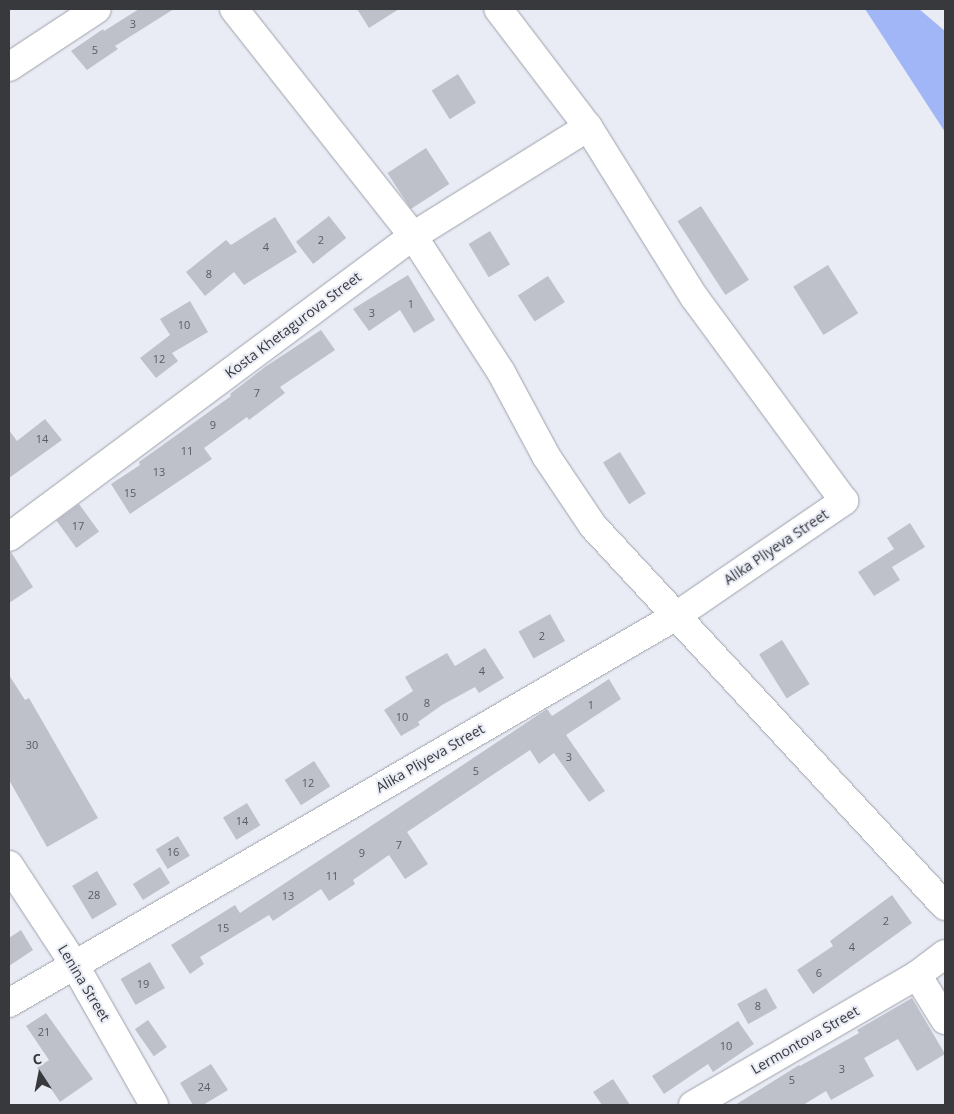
<!DOCTYPE html>
<html>
<head>
<meta charset="utf-8">
<style>
  body { margin:0 }
  #map { position:relative; width:954px; height:1114px; overflow:hidden; background:#e9ecf5; font-family:"Open Sans",sans-serif }
  div>[style] { position:absolute }
  .water>* { inset:0; background:#a1b6f6 }
  .building>* { inset:0; background:#bec1ca; transform-origin:0 0 }
  .roads { filter:drop-shadow(0 0 1px #9ea1a9) drop-shadow(0 0 1px #9ea1a9) }
  .minor>* { height:28px; margin:-14px; padding:0 14px; transform-origin:14px; border-radius:14px; background:#fff }
  span { translate:-50% -50%; white-space:nowrap; text-align:center; line-height:1.15; -webkit-text-stroke:4px #e9ecf5; paint-order:stroke }
  .number-label { font-size:11px; color:#5a5b60 }
  .number-label span { -webkit-text-stroke-width:0 }
  .street-label { font-size:14px; color:#38393d }
  .frame { position:absolute; inset:0; border:10px solid #38393d; pointer-events:none }
  .north { position:absolute; left:15px; top:1049px; width:50px; height:50px; -webkit-text-stroke:4px #e9ecf5; paint-order:stroke; rotate:349deg; font-size:14px; font-weight:700; line-height:20px; text-align:center; color:#38393d }
  .north::after { content:''; display:block; margin:auto; width:18px; height:22px; background:#38393d; clip-path:polygon(50% 0,100% 100%,50% 72%,0 100%) }
</style>
</head>
<body>
<div id="map">
  <div class="water">
    <i style="clip-path:polygon(865px 9px,919px 9px,945px 31px,945px 132px)"></i>
  </div>
  <div class="building">
    <i style="clip-path:polygon(139px 9px,174px 9px,115px 46px,118px 49px,87px 70px,71px 51px,103px 29px,104px 31px)"></i>
    <i style="clip-path:polygon(357px 9px,399px 9px,369px 28px)"></i>
    <i style="left:458px;top:74px;width:34px;height:31px;rotate:58deg"></i>
    <i style="left:426px;top:148px;width:43px;height:46px;rotate:57deg"></i>
    <i style="left:701px;top:206px;width:88px;height:28px;rotate:57deg"></i>
    <i style="left:329px;top:216px;width:28px;height:42px;rotate:52deg"></i>
    <i style="clip-path:polygon(275px 217px,297px 252px,244px 285px,234px 272px,205px 296px,186px 272px,226px 240px,231px 245px)"></i>
    <i style="left:490px;top:231px;width:39px;height:25px;rotate:59deg"></i>
    <i style="left:828px;top:265px;width:57px;height:41px;rotate:58deg"></i>
    <i style="clip-path:polygon(408px 275px,435px 320px,414px 333px,400px 310px,369px 331px,353px 309px)"></i>
    <i style="left:548px;top:276px;width:31px;height:36px;rotate:57deg"></i>
    <i style="clip-path:polygon(190px 301px,208px 332px,172px 353px,178px 361px,156px 378px,140px 358px,170px 335px,160px 319px)"></i>
    <i style="clip-path:polygon(321px 330px,335px 350px,280px 387px,285px 393px,249px 420px,247px 417px,204px 448px,212px 459px,130px 514px,111px 484px,140px 465px,139px 462px,231px 396px,230px 394px,265px 367px)"></i>
    <i style="clip-path:polygon(45px 419px,62px 440px,9px 478px,9px 430px,17px 441px)"></i>
    <i style="left:620px;top:452px;width:49px;height:20px;rotate:58deg"></i>
    <i style="left:79px;top:504px;width:34px;height:28px;rotate:54deg"></i>
    <i style="clip-path:polygon(910px 523px,925px 547px,892px 567px,900px 580px,874px 596px,858px 572px,894px 549px,887px 538px)"></i>
    <i style="clip-path:polygon(9px 552px,11px 552px,33px 587px,9px 603px)"></i>
    <i style="left:550px;top:614px;width:31px;height:36px;rotate:61deg"></i>
    <i style="left:782px;top:640px;width:52px;height:27px;rotate:58deg"></i>
    <i style="clip-path:polygon(485px 648px,504px 678px,479px 693px,475px 687px,442px 705px,418px 722px,420px 725px,401px 736px,384px 710px,413px 691px,405px 677px,447px 653px,455px 666px)"></i>
    <i style="clip-path:polygon(9px 675px,25px 700px,29px 698px,98px 818px,47px 847px,9px 780px)"></i>
    <i style="clip-path:polygon(609px 679px,621px 699px,566px 735px,605px 791px,589px 802px,554px 753px,539px 764px,530px 750px,407px 832px,428px 864px,405px 879px,389px 855px,353px 880px,355px 884px,329px 901px,321px 889px,273px 921px,269px 915px,200px 957px,204px 964px,190px 974px,171px 945px,235px 905px,240px 913px,544px 711px,547px 709px,552px 716px)"></i>
    <i style="left:314px;top:761px;width:30px;height:35px;rotate:57deg"></i>
    <i style="left:247px;top:803px;width:26px;height:28px;rotate:59deg"></i>
    <i style="left:178px;top:836px;width:23px;height:26px;rotate:59deg"></i>
    <i style="left:160px;top:867px;width:19px;height:32px;rotate:58deg"></i>
    <i style="left:97px;top:871px;width:39px;height:29px;rotate:59deg"></i>
    <i style="clip-path:polygon(892px 895px,912px 923px,813px 994px,797px 970px,833px 946px,830px 941px)"></i>
    <i style="clip-path:polygon(21px 930px,33px 950px,9px 966px,9px 938px)"></i>
    <i style="left:150px;top:962px;width:30px;height:34px;rotate:60deg"></i>
    <i style="left:766px;top:988px;width:23px;height:33px;rotate:61deg"></i>
    <i style="clip-path:polygon(912px 998px,945px 1054px,917px 1071px,898px 1039px,864px 1058px,874px 1076px,831px 1100px,826px 1091px,803px 1105px,735px 1105px,799px 1065px,800px 1066px,859px 1033px,857px 1030px)"></i>
    <i style="clip-path:polygon(46px 1013px,93px 1079px,60px 1102px,37px 1068px,49px 1060px,26px 1026px)"></i>
    <i style="left:148px;top:1020px;width:33px;height:16px;rotate:55deg"></i>
    <i style="clip-path:polygon(738px 1021px,754px 1044px,713px 1072px,708px 1064px,664px 1094px,652px 1076px)"></i>
    <i style="clip-path:polygon(211px 1064px,228px 1090px,203px 1105px,193px 1105px,180px 1083px)"></i>
    <i style="clip-path:polygon(613px 1079px,630px 1105px,602px 1105px,593px 1092px)"></i>
  </div>
  <div class="roads">
    <div class="minor">
      <i style="left:234px;top:9px;width:289px;rotate:51.7deg"></i>
      <i style="left:413px;top:236px;width:162px;rotate:57.1deg"></i>
      <i style="left:501px;top:372px;width:95px;rotate:61.8deg"></i>
      <i style="left:546px;top:456px;width:84px;rotate:56.1deg"></i>
      <i style="left:593px;top:526px;width:518px;rotate:47.19deg"></i>
      <i style="left:9px;top:67px;width:105px;rotate:-33.4deg"></i>
      <i style="left:9px;top:537px;width:504px;rotate:-36.69deg"></i>
      <i style="left:413px;top:236px;width:206px;rotate:-31.9deg"></i>
      <i style="left:9px;top:865px;width:118px;rotate:56.7deg"></i>
      <i style="left:74px;top:964px;width:162px;rotate:60.4deg"></i>
      <i style="left:945px;top:954px;width:35px;rotate:143deg"></i>
      <i style="left:917px;top:975px;width:53px;rotate:58.1deg"></i>
      <i style="left:9px;top:1003px;width:771px;rotate:-30.12deg"></i>
      <i style="left:676px;top:616px;width:204px;rotate:-34.4deg"></i>
      <i style="left:844px;top:501px;width:253px;rotate:-126.3deg"></i>
      <i style="left:694px;top:297px;width:200px;rotate:-121.9deg"></i>
      <i style="left:588px;top:127px;width:148px;rotate:-127.3deg"></i>
      <i style="left:693px;top:1105px;width:259px;rotate:-30.1deg"></i>
    </div>
  </div>
  <div class="number-label">
    <span style="left:133px;top:24px">3</span>
    <span style="left:95px;top:50px">5</span>
    <span style="left:321px;top:240px">2</span>
    <span style="left:266px;top:247px">4</span>
    <span style="left:209px;top:274px">8</span>
    <span style="left:411px;top:304px">1</span>
    <span style="left:372px;top:313px">3</span>
    <span style="left:184px;top:325px">10</span>
    <span style="left:159px;top:359px">12</span>
    <span style="left:257px;top:393px">7</span>
    <span style="left:213px;top:425px">9</span>
    <span style="left:42px;top:439px">14</span>
    <span style="left:187px;top:451px">11</span>
    <span style="left:159px;top:472px">13</span>
    <span style="left:130px;top:493px">15</span>
    <span style="left:78px;top:526px">17</span>
    <span style="left:542px;top:636px">2</span>
    <span style="left:482px;top:671px">4</span>
    <span style="left:427px;top:703px">8</span>
    <span style="left:591px;top:705px">1</span>
    <span style="left:402px;top:717px">10</span>
    <span style="left:32px;top:745px">30</span>
    <span style="left:569px;top:757px">3</span>
    <span style="left:476px;top:771px">5</span>
    <span style="left:308px;top:783px">12</span>
    <span style="left:242px;top:821px">14</span>
    <span style="left:399px;top:845px">7</span>
    <span style="left:173px;top:852px">16</span>
    <span style="left:362px;top:853px">9</span>
    <span style="left:332px;top:876px">11</span>
    <span style="left:94px;top:895px">28</span>
    <span style="left:288px;top:896px">13</span>
    <span style="left:886px;top:921px">2</span>
    <span style="left:223px;top:928px">15</span>
    <span style="left:852px;top:947px">4</span>
    <span style="left:819px;top:973px">6</span>
    <span style="left:143px;top:984px">19</span>
    <span style="left:758px;top:1006px">8</span>
    <span style="left:44px;top:1032px">21</span>
    <span style="left:726px;top:1046px">10</span>
    <span style="left:842px;top:1069px">3</span>
    <span style="left:792px;top:1080px">5</span>
    <span style="left:204px;top:1087px">24</span>
  </div>
  <div class="street-label">
    <span style="left:293px;top:325px;rotate:-37deg">Kosta Khetagurova Street</span>
    <span style="left:776px;top:547px;rotate:-34deg">Alika Pliyeva Street</span>
    <span style="left:430px;top:758px;rotate:-30deg">Alika Pliyeva Street</span>
    <span style="left:84px;top:983px;rotate:59deg">Lenina Street</span>
    <span style="left:805px;top:1040px;rotate:-30deg">Lermontova Street</span>
  </div>
  <div class="frame"></div>
  <div class="north">С</div>
</div>
</body>
</html>
